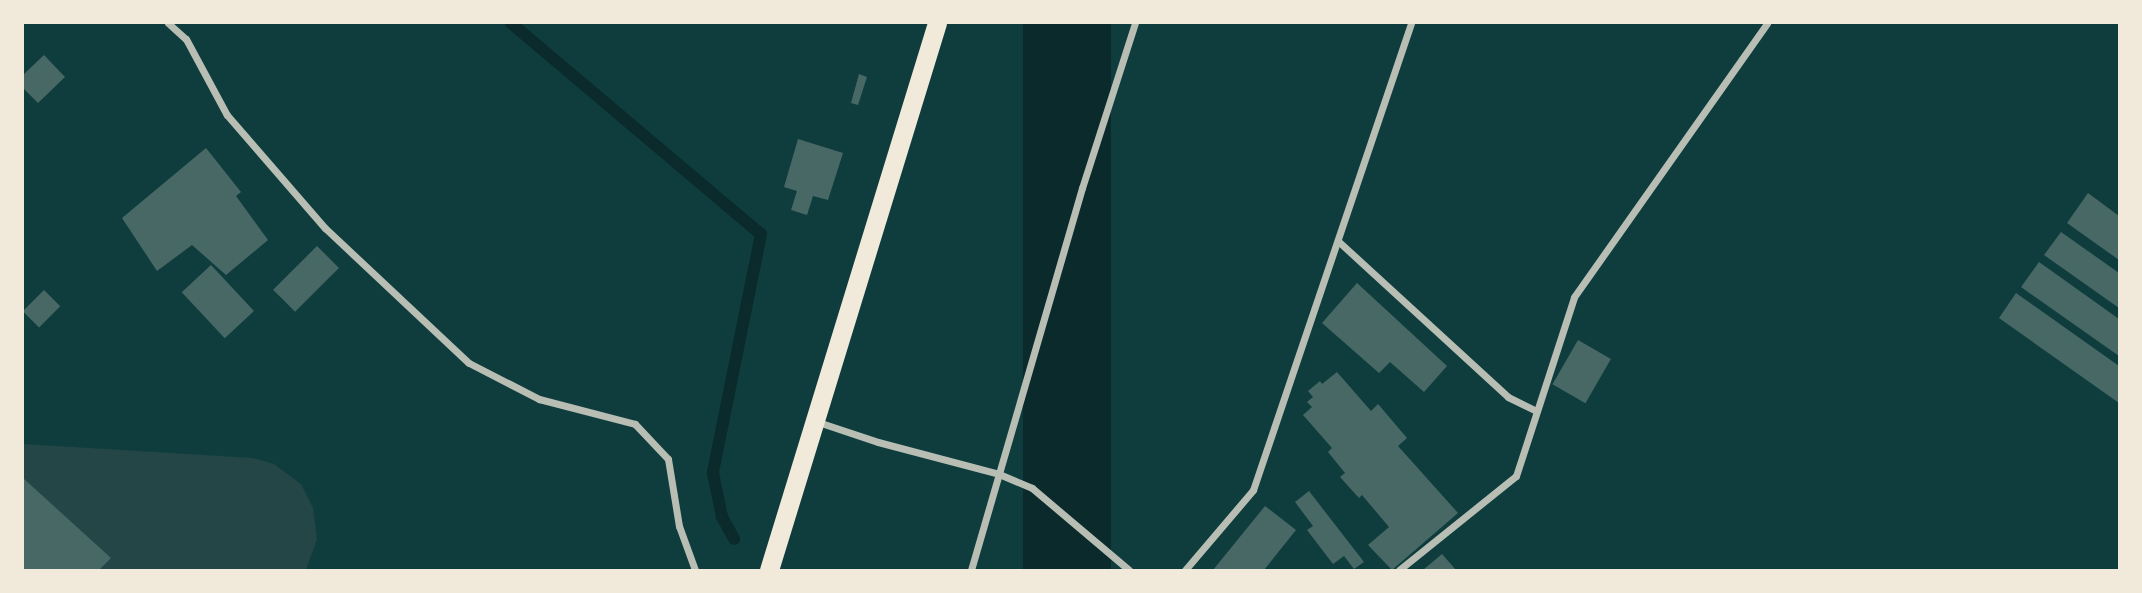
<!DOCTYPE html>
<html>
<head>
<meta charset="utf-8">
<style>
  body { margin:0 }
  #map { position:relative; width:2142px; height:593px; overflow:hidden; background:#0f3d3e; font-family:Montserrat,sans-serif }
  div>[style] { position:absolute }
  .green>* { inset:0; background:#244646 }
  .water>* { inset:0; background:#0a2a2b; transform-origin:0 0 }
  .stream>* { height:12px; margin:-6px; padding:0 6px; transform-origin:6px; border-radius:6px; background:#0a2a2b }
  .building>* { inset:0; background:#486865; transform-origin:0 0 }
  .minor>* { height:7px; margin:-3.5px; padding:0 3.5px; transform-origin:3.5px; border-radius:3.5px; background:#b8beb3 }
  .trunk>* { height:19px; margin:-9.5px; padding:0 9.5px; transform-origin:9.5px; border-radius:9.5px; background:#f1e9da }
  span { translate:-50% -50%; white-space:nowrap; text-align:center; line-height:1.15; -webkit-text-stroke:5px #f1e9da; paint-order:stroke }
  .frame { position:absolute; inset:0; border:24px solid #f1e9da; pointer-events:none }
</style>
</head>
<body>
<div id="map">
  <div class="green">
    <i style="clip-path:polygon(23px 444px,253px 458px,274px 464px,301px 484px,313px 508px,317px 539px,306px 570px,23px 570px)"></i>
  </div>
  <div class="water">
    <i style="left:1023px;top:23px;width:88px;height:570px"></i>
  </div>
  <div class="stream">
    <i style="left:511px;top:23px;width:327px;rotate:40.2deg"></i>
    <i style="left:761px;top:234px;width:244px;rotate:101.4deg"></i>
    <i style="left:713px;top:473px;width:45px;rotate:78.4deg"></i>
    <i style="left:722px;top:517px;width:25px;rotate:61deg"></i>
  </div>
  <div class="building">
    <i style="clip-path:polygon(44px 55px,65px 77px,38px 103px,23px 88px,23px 75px)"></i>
    <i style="clip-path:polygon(859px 74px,867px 77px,858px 105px,851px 103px)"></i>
    <i style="clip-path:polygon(798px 139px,843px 153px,828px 200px,813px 196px,807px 215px,791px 210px,797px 191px,784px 187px)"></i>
    <i style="clip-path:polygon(206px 148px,241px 192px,236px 196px,268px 240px,226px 275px,192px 245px,157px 271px,122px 218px)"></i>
    <i style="clip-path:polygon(2088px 193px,2119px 216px,2119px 260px,2067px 223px)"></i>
    <i style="clip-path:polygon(2061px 232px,2119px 273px,2119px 308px,2044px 255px)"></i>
    <i style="left:317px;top:246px;width:31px;height:62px;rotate:45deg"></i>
    <i style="clip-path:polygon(2039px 262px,2119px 319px,2119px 356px,2021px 287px)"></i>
    <i style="left:211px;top:265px;width:63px;height:40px;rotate:47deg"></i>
    <i style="clip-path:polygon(1357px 283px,1447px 366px,1424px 392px,1390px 362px,1379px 373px,1322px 323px)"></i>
    <i style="left:44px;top:290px;width:23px;height:30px;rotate:45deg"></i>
    <i style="clip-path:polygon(2016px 293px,2119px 366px,2119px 403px,1999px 318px)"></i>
    <i style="left:1578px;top:340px;width:38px;height:51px;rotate:30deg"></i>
    <i style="clip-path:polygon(1337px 372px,1371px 411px,1378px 404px,1407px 438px,1398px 446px,1458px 513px,1392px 570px,1368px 545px,1389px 527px,1362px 495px,1359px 498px,1340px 477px,1345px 473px,1328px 452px,1332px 448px,1303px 415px,1312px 407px,1307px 402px,1313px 397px,1308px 391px,1320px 381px,1322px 384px)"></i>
    <i style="clip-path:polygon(23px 478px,111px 558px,99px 570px,23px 570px)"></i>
    <i style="clip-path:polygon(1309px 491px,1364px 562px,1354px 569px,1344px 556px,1333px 564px,1307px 530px,1313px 526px,1295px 502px)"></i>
    <i style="clip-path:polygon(1265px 506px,1296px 530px,1264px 570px,1213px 570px)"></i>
    <i style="clip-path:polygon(1442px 554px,1456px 570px,1423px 570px)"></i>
  </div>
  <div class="minor">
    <i style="left:168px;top:23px;width:24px;rotate:42deg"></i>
    <i style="left:186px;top:39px;width:86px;rotate:61.7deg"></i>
    <i style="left:227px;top:115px;width:150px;rotate:49.1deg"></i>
    <i style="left:325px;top:228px;width:197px;rotate:43.2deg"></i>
    <i style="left:469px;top:363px;width:79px;rotate:27.2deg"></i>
    <i style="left:539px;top:399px;width:99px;rotate:14.6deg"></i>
    <i style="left:635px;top:424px;width:48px;rotate:46.7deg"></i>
    <i style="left:668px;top:459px;width:68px;rotate:80.7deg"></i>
    <i style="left:679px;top:526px;width:47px;rotate:70deg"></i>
    <i style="left:1338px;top:241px;width:231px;rotate:42.5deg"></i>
    <i style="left:1508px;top:397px;width:32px;rotate:26deg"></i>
    <i style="left:815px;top:421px;width:66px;rotate:18.4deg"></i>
    <i style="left:878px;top:442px;width:125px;rotate:14.8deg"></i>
    <i style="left:999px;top:474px;width:36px;rotate:23deg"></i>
    <i style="left:1032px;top:488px;width:127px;rotate:40.2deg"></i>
    <i style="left:971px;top:570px;width:398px;rotate:-73.8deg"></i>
    <i style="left:1082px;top:188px;width:173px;rotate:-72.2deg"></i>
    <i style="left:1185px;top:570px;width:105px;rotate:-49.6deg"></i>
    <i style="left:1253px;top:490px;width:493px;rotate:-71.3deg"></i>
    <i style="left:1399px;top:570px;width:150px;rotate:-38.8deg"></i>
    <i style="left:1516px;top:476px;width:188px;rotate:-72deg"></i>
    <i style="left:1574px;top:297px;width:335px;rotate:-54.8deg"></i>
  </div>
  <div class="trunk">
    <i style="left:769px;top:570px;width:572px;rotate:-72.93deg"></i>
  </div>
  <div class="frame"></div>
</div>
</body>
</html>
